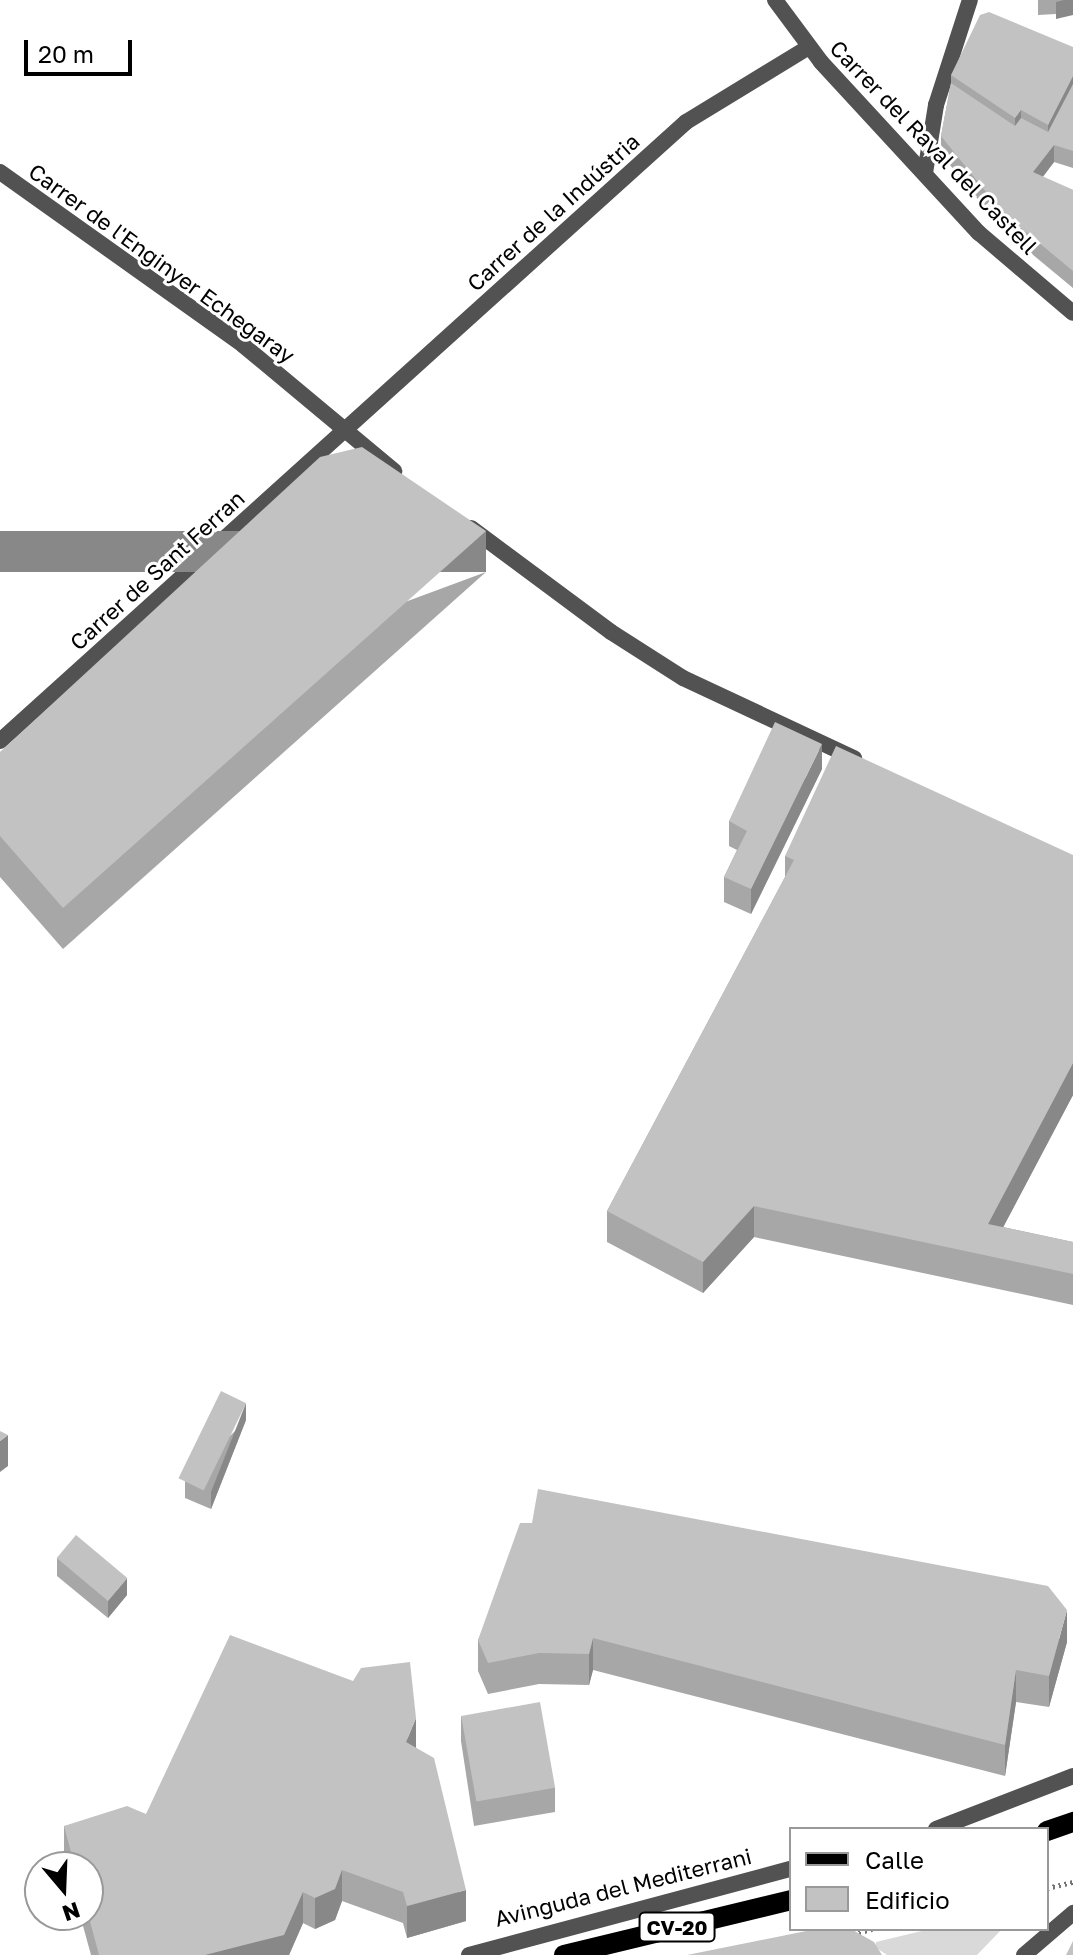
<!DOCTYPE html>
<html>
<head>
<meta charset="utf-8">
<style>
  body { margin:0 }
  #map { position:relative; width:1073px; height:1955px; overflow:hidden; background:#fff; font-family:"Golos Text",sans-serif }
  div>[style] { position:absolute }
  .green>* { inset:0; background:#d9d9d9 }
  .path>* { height:5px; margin-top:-2.5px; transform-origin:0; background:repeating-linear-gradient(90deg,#747474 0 2px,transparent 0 6px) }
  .minor>* { height:16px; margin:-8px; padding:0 8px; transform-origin:8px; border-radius:8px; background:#525252 }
  .tertiary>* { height:16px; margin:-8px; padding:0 8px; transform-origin:8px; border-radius:8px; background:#525252 }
  .primary>* { height:20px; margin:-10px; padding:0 10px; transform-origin:10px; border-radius:10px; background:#000 }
  .wall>* { inset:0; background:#a7a7a7 }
  .shaded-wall>* { inset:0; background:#888; transform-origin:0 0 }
  .building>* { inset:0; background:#c2c2c2; transform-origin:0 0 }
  span { translate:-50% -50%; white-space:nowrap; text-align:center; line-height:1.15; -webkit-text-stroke:6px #fff; paint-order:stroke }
  .shield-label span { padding:2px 6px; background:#fff; border:2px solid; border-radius:6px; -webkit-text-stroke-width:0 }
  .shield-label { font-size:20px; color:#000; font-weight:700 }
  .street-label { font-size:22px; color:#000 }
  .legend { position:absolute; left:789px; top:1827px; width:260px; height:104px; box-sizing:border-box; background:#fff; border:2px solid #999; margin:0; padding:10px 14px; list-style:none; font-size:24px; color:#000 }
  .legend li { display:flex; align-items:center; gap:16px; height:40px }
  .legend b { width:40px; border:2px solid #999 }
  .north { position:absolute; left:24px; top:1851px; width:80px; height:80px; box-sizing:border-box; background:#fff; border:2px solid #999; border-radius:50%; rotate:161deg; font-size:22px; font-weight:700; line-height:32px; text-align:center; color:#000 }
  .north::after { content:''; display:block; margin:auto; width:28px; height:36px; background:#000; clip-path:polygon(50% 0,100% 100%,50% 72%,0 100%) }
  .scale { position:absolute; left:24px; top:40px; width:108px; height:36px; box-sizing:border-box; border:4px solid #000; border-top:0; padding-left:10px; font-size:24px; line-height:28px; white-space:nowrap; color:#000; -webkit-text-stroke:6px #fff; paint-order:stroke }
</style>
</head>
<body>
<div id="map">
  <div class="green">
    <i style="clip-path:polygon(930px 1929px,1002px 1929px,977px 1955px,887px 1955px,875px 1947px,876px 1942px)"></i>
  </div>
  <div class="path">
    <i style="left:1047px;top:1888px;width:27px;rotate:-13deg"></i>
    <i style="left:853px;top:1934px;width:20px;rotate:-15deg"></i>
  </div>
  <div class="minor">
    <i style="left:775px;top:0;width:77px;rotate:53.4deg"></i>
    <i style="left:821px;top:62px;width:233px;rotate:47.3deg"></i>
    <i style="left:979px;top:233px;width:123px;rotate:40.4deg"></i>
    <i style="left:0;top:172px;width:298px;rotate:35.4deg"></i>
    <i style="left:243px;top:345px;width:197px;rotate:39.8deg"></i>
    <i style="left:925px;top:173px;width:69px;rotate:-80.8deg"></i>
    <i style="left:936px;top:105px;width:110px;rotate:-72.1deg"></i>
    <i style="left:471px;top:528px;width:174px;rotate:36.6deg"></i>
    <i style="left:611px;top:632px;width:85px;rotate:32.6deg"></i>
    <i style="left:683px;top:678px;width:189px;rotate:25.1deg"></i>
    <i style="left:0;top:741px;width:924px;rotate:-42.06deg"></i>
    <i style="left:686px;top:122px;width:144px;rotate:-31.4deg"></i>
  </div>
  <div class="tertiary">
    <i style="left:936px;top:1829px;width:147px;rotate:-21.1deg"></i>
    <i style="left:469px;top:1955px;width:333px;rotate:-15deg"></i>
    <i style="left:1024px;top:1955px;width:65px;rotate:-40.6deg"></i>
  </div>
  <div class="primary">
    <i style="left:1047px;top:1831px;width:28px;rotate:-19deg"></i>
    <i style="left:564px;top:1955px;width:234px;rotate:-13.6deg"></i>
  </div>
  <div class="wall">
    <i style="clip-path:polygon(1038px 0,1073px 0,1056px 19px,1056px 14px,1038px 15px)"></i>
    <i style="clip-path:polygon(1073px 47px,1073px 168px,1054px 162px,1043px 177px,1073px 190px,1073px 288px,1003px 230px,941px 154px,941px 136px,951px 83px,951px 75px)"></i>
    <i style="clip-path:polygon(486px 572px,63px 949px,0 877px,0 752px)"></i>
    <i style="clip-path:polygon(822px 769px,751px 914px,724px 902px,724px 877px,737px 850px,729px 846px,729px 821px)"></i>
    <i style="clip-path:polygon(1073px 855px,1073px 1095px,1003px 1227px,1073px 1242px,1073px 1305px,754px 1237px,703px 1293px,607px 1242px,607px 1211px,785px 877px,785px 856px)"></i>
    <i style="clip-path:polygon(246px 1420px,211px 1509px,185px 1498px,185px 1481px)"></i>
    <i style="clip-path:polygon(532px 1523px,1067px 1642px,1049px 1707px,1016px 1702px,1005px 1776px,593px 1670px,589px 1685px,539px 1684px,488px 1694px,478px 1671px,478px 1640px)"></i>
    <i style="clip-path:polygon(57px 1558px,127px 1595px,108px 1618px,57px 1576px)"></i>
    <i style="clip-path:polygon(353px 1681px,416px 1747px,466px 1921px,407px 1938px,403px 1923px,342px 1901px,335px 1920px,315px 1929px,303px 1923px,289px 1955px,91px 1955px,80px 1915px,88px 1915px,88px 1867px,67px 1867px,64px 1857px,64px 1826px,146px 1814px)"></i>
    <i style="clip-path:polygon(461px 1716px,555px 1788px,555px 1812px,474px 1826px,461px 1741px)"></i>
  </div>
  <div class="shaded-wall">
    <i style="clip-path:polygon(1064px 0,1073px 0,1073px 15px,1056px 19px,1056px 2px)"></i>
    <i style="clip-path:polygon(1073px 76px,1073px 101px,1048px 150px,1048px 125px)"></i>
    <i style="clip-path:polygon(1021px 110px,1021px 135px,1015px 143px,1015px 118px)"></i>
    <i style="clip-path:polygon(1054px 145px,1054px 162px,1033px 189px,1033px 172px)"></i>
    <i style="left:486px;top:531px;width:41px;height:567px;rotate:90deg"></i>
    <i style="clip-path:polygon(822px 744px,822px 769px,751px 914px,751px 889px)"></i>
    <i style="clip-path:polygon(1073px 1063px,1073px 1095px,988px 1256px,988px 1224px)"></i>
    <i style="clip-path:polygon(754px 1206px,754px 1237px,703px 1293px,703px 1262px)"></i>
    <i style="clip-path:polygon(246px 1403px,246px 1420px,211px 1509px,211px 1492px)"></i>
    <i style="clip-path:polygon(8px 1435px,8px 1466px,0 1472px,0 1441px)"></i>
    <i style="clip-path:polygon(127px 1578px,127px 1595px,108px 1618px,108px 1601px)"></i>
    <i style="clip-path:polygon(1067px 1610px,1067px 1642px,1049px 1707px,1049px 1676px)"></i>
    <i style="clip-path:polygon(593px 1638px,593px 1670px,589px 1685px,589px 1654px)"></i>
    <i style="clip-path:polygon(1016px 1670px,1016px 1702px,1005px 1776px,1005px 1745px)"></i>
    <i style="clip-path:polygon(416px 1718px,416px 1749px,406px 1742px)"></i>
    <i style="clip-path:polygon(342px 1870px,342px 1901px,335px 1920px,315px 1929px,315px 1898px)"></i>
    <i style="clip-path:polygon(466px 1890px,466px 1921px,407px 1938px,407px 1906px)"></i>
    <i style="clip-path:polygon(303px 1892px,303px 1923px,289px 1955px,205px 1955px)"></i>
  </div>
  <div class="building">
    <i style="clip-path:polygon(989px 12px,1073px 47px,1073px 76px,1048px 125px,1021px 110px,1015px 118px,951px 75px,980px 15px)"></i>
    <i style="clip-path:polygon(951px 83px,1015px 126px,1021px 118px,1048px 132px,1073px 84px,1073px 151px,1054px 145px,1033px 172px,1073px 190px,1073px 271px,1003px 213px,941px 136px)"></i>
    <i style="clip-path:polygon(362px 447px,486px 531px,63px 908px,0 836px,0 752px,320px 457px)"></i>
    <i style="clip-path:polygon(775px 722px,822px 744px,751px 889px,724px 877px,747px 831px,729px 821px)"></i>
    <i style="clip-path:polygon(836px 746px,1073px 855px,1073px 1063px,988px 1224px,1073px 1242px,1073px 1274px,754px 1206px,703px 1262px,607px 1211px,794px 860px,785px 856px)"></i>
    <i style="left:221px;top:1391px;width:28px;height:97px;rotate:26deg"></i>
    <i style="clip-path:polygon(0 1431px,8px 1435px,0 1441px)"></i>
    <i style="clip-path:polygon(538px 1489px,1048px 1586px,1067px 1610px,1049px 1676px,1016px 1670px,1005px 1745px,593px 1638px,589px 1654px,539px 1653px,488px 1663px,478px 1640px,520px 1523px,532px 1523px)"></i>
    <i style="left:76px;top:1535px;width:67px;height:30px;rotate:40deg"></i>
    <i style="clip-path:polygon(230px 1635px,353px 1681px,361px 1668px,410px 1662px,416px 1718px,406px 1742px,434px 1758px,466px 1890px,407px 1906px,403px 1892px,342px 1870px,335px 1889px,315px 1898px,303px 1892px,284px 1935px,205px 1955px,99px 1955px,88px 1914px,88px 1867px,75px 1867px,64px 1826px,127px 1806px,146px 1814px)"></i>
    <i style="left:540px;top:1702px;width:87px;height:80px;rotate:80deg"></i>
    <i style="clip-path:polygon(816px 1929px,851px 1929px,874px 1942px,882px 1955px,687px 1955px)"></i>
    <i style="clip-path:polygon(1073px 1941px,1073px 1955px,1066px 1955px)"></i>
  </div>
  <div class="shield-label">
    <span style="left:677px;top:1927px">CV-20</span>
  </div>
  <div class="street-label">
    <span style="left:934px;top:147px;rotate:46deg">Carrer del Raval del Castell</span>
    <span style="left:553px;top:212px;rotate:-42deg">Carrer de la Indústria</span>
    <span style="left:162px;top:263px;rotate:36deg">Carrer de l'Enginyer Echegaray</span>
    <span style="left:157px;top:570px;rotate:-42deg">Carrer de Sant Ferran</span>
    <span style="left:623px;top:1887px;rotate:-14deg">Avinguda del Mediterrani</span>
  </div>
  <ul class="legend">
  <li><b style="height:10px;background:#000"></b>Calle</li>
  <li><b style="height:22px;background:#c2c2c2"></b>Edificio</li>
  </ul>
  <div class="north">N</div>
  <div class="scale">20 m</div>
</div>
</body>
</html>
